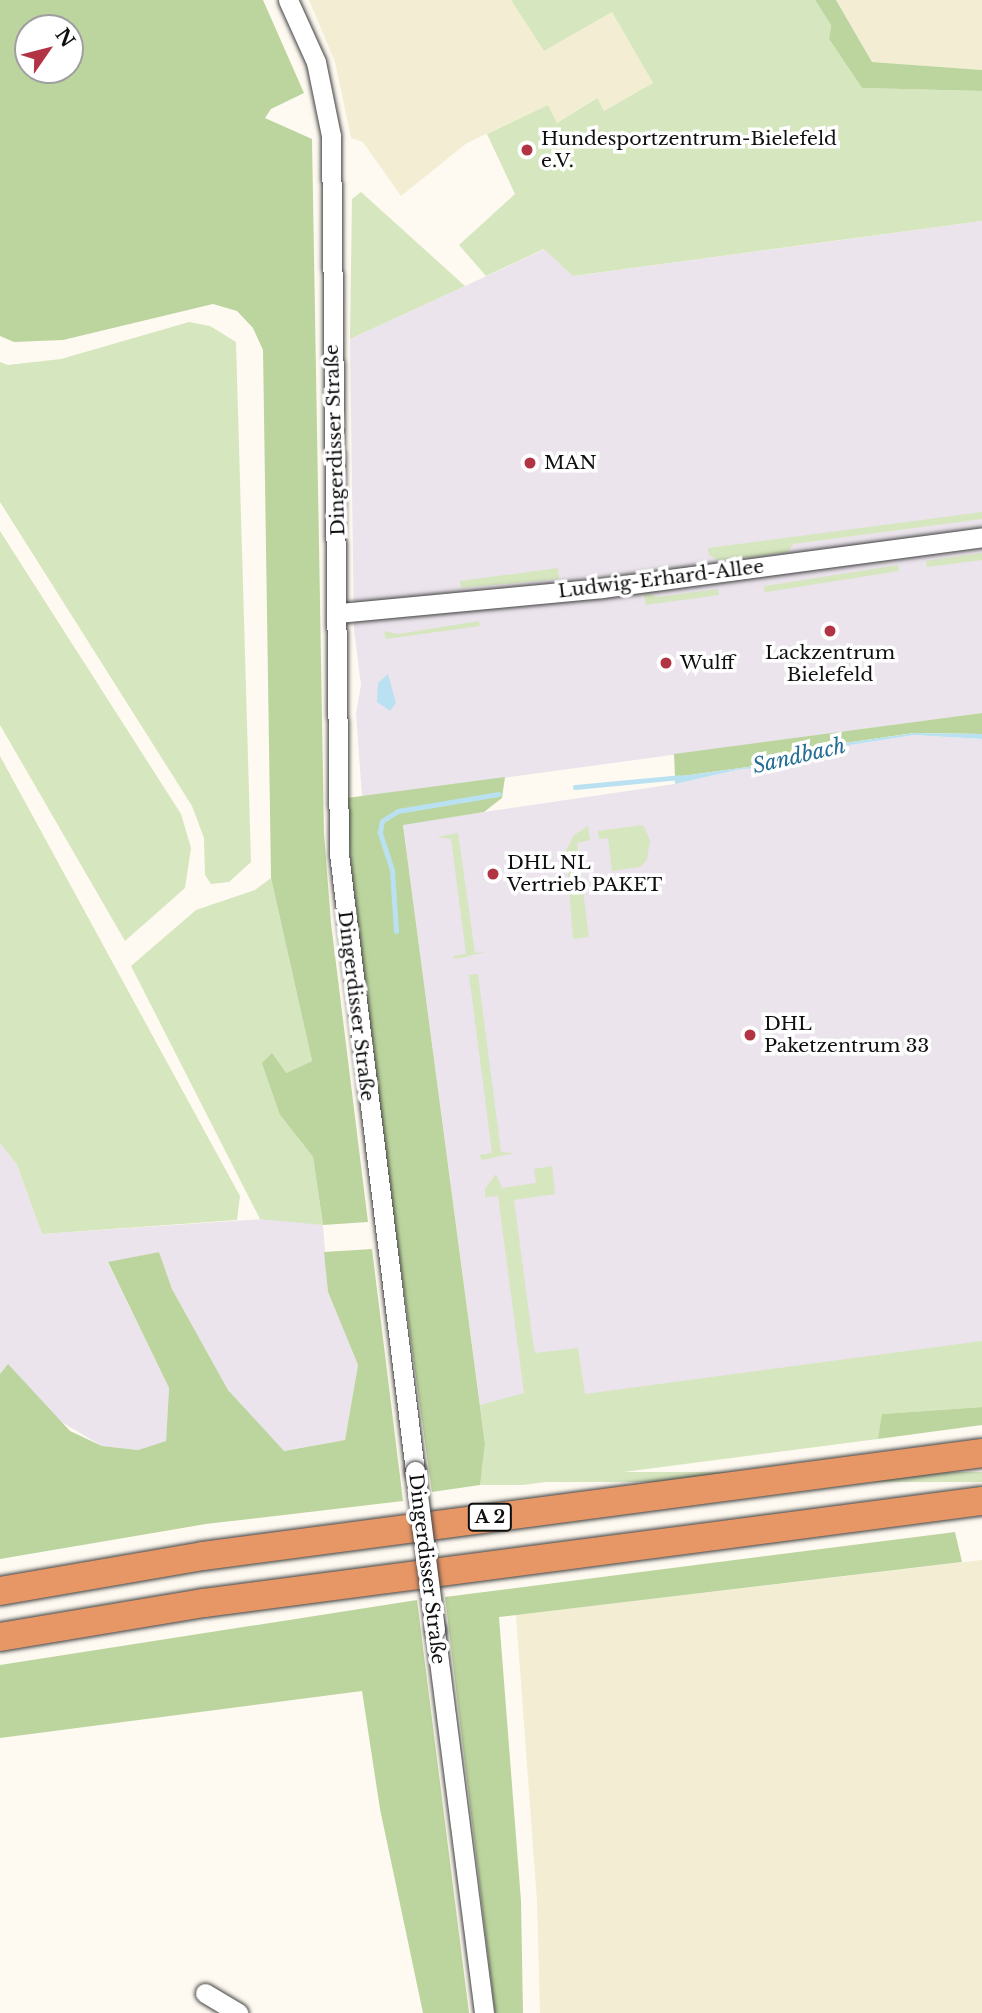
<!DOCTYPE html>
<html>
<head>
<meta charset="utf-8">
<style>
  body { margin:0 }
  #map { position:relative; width:982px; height:2013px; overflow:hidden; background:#fefaf1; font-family:"Libre Baskerville",serif }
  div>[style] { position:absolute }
  .industrial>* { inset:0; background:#ebe4ec }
  .farmland>* { inset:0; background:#f2edd3 }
  .green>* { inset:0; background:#d6e6be; transform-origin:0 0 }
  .forest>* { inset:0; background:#bcd59e }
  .water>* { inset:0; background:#bae1f1 }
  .stream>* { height:5px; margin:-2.5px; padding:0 2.5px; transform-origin:2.5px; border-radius:2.5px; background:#bae1f1 }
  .roads { filter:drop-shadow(0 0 2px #424242) drop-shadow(0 0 2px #424242) }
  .minor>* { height:19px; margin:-9.5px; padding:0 9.5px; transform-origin:9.5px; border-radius:9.5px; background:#fff }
  .highway>* { height:28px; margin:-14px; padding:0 14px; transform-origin:14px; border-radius:14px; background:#e79666 }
  .bridges { filter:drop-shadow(0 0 2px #424242) drop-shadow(0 0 2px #424242) }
  .minor-bridge>* { height:19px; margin:-9.5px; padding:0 9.5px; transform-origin:9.5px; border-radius:9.5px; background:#fff }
  .dots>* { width:19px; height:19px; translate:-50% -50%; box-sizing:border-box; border:4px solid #fff; border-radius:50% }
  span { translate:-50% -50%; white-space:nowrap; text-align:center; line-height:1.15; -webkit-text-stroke:7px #fff; paint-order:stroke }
  .shield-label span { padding:2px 5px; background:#fff; border:2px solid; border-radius:5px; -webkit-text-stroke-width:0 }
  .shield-label { font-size:18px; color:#0f0f0f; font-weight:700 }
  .poi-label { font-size:19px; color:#0f0f0f }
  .left { translate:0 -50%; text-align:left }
  .street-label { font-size:19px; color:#0f0f0f }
  .water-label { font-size:21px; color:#236d95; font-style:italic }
  .north { position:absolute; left:14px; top:14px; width:70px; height:70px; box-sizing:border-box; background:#fff; border:2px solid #9f9f9f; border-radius:50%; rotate:55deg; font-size:19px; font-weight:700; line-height:28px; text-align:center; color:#0f0f0f }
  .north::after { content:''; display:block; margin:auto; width:24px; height:32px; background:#b23344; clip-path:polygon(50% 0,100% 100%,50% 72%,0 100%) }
</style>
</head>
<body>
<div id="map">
  <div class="industrial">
    <i style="clip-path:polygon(982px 221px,982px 713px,362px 797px,356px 713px,361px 685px,354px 630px,350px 339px,545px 249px,574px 276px)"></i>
    <i style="clip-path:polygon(914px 735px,982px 739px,982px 1362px,533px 1432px,528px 1398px,480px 1405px,403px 824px,675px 784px,741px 769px,777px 768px,825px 749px)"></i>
    <i style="clip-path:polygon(0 1143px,17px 1165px,42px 1234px,280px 1218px,323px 1225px,328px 1292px,358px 1365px,345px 1440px,283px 1451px,228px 1390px,172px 1289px,159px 1252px,108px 1263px,169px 1388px,166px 1441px,138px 1450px,102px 1446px,53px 1417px,8px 1364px,0 1374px)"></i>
  </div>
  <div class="farmland">
    <i style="clip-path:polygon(309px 0,511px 0,544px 51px,612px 12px,653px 83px,604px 111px,596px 98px,557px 123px,548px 105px,467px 143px,401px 196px,363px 142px,351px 138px,335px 62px)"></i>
    <i style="clip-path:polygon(836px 0,982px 0,982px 70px,872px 62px)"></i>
    <i style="clip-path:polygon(982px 1560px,982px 2013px,540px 2013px,537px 1901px,516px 1615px)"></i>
  </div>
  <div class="green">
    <i style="clip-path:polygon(511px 0,815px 0,831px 25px,829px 39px,862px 88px,982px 91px,982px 221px,573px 276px,544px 249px,486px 276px,459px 245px,515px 194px,487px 134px,548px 105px,557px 123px,597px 98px,604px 111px,653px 83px,612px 12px,544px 51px)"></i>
    <i style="clip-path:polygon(361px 192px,465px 286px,350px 339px,352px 199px)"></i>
    <i style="clip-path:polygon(189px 322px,210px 326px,236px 342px,251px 862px,229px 882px,211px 884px,205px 875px,204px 838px,192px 806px,0 502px,0 362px,8px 365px,61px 359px)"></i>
    <i style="clip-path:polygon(982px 512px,982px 519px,793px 544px,788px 552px,720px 561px,709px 555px,708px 548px)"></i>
    <i style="clip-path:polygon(0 531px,181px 814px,191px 848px,185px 888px,125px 941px,0 725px)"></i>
    <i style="clip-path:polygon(982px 553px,982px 560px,927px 567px,926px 561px)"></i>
    <i style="left:898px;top:565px;width:6px;height:136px;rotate:81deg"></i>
    <i style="clip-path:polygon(558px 568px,559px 579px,461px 588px,460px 581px)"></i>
    <i style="clip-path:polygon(718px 589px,719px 595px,646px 605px,644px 592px,657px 597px)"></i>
    <i style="clip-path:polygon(479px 621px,480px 626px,386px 639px,384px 631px,398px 634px)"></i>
    <i style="clip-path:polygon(0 756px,240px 1196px,237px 1220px,42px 1234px,17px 1165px,0 1143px)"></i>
    <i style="clip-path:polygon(643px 825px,650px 840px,647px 860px,640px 867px,612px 871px,608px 838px,599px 839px,598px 831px)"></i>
    <i style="clip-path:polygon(588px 826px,590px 840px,577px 843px,589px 937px,573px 939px,566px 851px,574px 835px)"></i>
    <i style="clip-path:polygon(458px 833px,475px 953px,489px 951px,456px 959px,453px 956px,466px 954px,451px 839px,437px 837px)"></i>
    <i style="clip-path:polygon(271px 878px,312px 1061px,286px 1073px,280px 1115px,313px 1157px,323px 1225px,260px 1219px,131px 966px,196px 910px,255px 890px)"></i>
    <i style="clip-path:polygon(478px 974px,501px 1152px,515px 1153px,482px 1160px,479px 1155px,492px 1153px,469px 975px)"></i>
    <i style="clip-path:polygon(552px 1166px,555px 1194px,514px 1200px,533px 1343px,535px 1353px,578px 1348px,585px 1394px,982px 1341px,982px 1407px,883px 1414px,878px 1439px,523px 1485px,480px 1485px,485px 1444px,480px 1405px,524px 1393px,498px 1196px,485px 1197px,485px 1189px,496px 1174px,502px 1188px,536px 1183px,534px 1169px)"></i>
    <i style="left:982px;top:1472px;width:10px;height:544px;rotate:90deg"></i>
  </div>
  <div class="forest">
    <i style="clip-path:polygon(evenodd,0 0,263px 0,304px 93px,271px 109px,265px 118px,312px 139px,324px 834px,331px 923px,368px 1222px,323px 1225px,313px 1157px,280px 1115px,262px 1063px,272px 1053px,286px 1073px,312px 1061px,271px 878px,263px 350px,253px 328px,237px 311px,213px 304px,63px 340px,14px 342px,0 336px,0 0,28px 28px,70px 28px,70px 70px,28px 70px,28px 28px)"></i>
    <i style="clip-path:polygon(815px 0,836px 0,872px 62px,982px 70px,982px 91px,862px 88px,829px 39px,831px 25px)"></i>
    <i style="clip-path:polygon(982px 713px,982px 734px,914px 733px,824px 746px,777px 763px,675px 777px,674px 754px)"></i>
    <i style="clip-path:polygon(505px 777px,502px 798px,484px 812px,403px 825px,485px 1444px,480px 1485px,432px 1492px,354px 933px,347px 798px)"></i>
    <i style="clip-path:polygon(372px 1249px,403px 1501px,206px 1524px,0 1559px,0 1374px,8px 1364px,70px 1431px,102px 1446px,138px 1450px,166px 1441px,169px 1388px,108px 1262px,159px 1252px,172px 1289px,228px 1390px,284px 1451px,345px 1440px,358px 1365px,328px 1292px,324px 1252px)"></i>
    <i style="clip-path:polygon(982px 1407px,982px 1425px,878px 1439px,882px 1414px)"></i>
    <i style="clip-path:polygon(955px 1532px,962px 1562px,499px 1617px,521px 1901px,523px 2013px,495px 2013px,445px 1597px)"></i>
    <i style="clip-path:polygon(417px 1600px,469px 2013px,423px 2013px,380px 1809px,362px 1691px,0 1738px,0 1665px)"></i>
  </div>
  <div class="water">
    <i style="clip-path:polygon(388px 674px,396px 703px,390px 711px,377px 702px,378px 683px)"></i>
    <i style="clip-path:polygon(914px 733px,982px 734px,982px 739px,914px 735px,825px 749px,777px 768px,741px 769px,675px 784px,675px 777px,777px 763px,824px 746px)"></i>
  </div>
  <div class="stream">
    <i style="left:575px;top:787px;width:105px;rotate:-5.4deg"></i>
    <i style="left:396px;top:931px;width:61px;rotate:-93.8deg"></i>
    <i style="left:392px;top:870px;width:40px;rotate:-108deg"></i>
    <i style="left:380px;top:832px;width:11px;rotate:-80deg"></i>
    <i style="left:382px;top:821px;width:19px;rotate:-32deg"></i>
    <i style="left:398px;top:811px;width:102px;rotate:-9.6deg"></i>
  </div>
  <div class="roads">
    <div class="minor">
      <i style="left:288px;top:0;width:68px;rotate:65.7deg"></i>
      <i style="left:316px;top:62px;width:76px;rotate:78.5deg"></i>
      <i style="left:331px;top:136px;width:718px;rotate:89.36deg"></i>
      <i style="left:339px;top:854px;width:622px;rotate:82.98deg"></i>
      <i style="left:339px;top:613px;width:264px;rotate:-5.4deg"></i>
      <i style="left:602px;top:588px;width:383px;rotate:-7.6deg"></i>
      <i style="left:435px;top:1630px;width:386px;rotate:82.7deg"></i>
      <i style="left:205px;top:1993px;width:39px;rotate:31deg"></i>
    </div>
    <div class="highway">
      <i style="left:0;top:1591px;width:206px;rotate:-9.8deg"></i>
      <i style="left:203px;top:1556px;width:786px;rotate:-7.53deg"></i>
      <i style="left:0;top:1637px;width:207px;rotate:-9.5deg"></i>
      <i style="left:204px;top:1603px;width:785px;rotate:-7.47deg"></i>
    </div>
  </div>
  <div class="bridges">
    <div class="minor-bridge">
      <i style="left:415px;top:1471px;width:160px;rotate:82.8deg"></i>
    </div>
  </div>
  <div class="dots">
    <i style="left:527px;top:150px;background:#b23344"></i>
    <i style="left:530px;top:463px;background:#b23344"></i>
    <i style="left:830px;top:631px;background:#b23344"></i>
    <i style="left:666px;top:663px;background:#b23344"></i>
    <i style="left:493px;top:874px;background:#b23344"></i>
    <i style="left:750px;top:1035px;background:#b23344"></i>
  </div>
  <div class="shield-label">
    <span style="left:490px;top:1517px">A 2</span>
  </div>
  <div class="poi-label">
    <span class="left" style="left:541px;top:150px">Hundesportzentrum-Bielefeld<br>e.V.</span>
    <span class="left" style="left:544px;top:463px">MAN</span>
    <span style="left:830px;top:664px">Lackzentrum<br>Bielefeld</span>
    <span class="left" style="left:680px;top:663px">Wulff</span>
    <span class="left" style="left:507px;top:874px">DHL NL<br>Vertrieb PAKET</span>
    <span class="left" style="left:764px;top:1035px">DHL<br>Paketzentrum 33</span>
  </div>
  <div class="street-label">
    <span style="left:335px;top:440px;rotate:-92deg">Dingerdisser Straße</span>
    <span style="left:661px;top:579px;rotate:-7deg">Ludwig-Erhard-Allee</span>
    <span style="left:356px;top:1006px;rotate:83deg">Dingerdisser Straße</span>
    <span style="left:427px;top:1569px;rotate:83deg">Dingerdisser Straße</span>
  </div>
  <div class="water-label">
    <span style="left:799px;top:756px;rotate:-13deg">Sandbach</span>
  </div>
  <div class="north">N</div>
</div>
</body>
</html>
